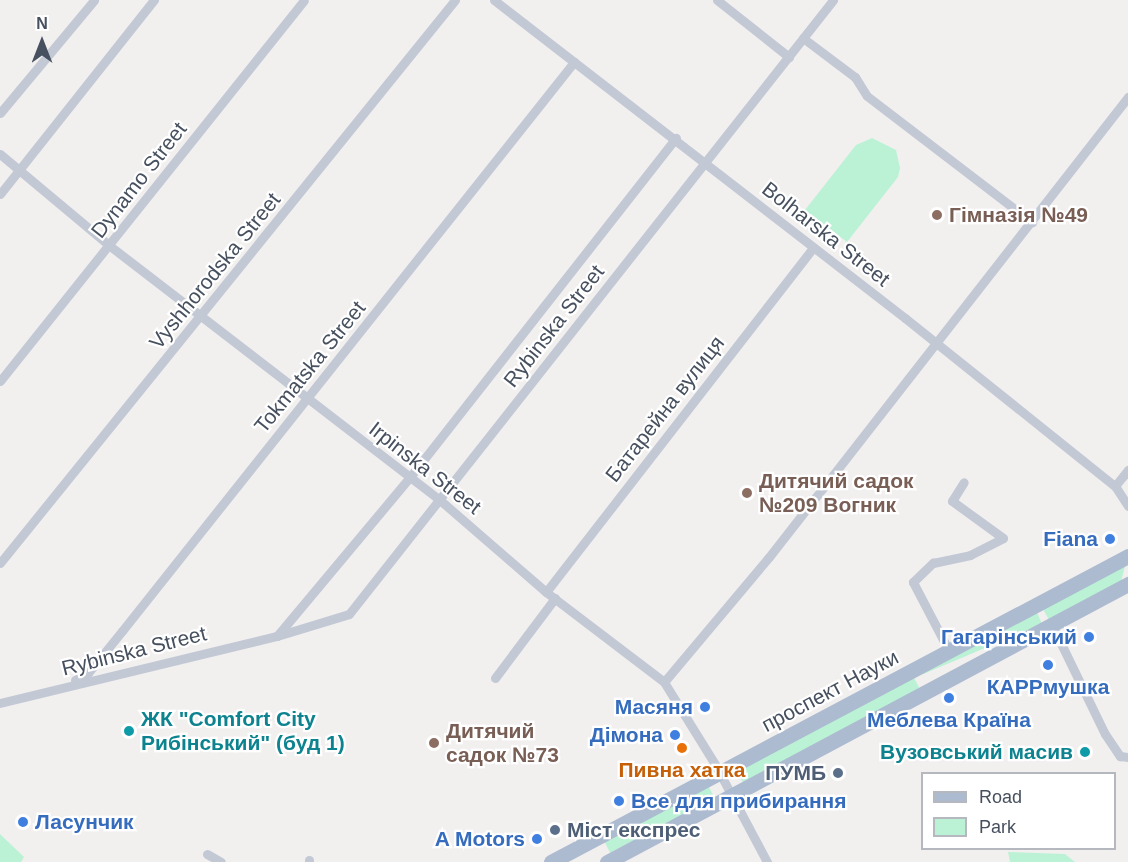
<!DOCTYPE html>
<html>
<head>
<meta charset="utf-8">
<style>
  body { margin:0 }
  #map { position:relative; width:1128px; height:862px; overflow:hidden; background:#f2efef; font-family:Helvetica,sans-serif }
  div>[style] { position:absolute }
  .green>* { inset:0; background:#bbf2d6; transform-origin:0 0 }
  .street>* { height:9px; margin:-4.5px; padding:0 4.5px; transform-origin:4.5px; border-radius:4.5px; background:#c2c9d5 }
  .primary>* { height:15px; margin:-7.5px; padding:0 7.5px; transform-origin:7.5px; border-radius:7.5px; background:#adbbd0 }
  .dots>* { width:16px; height:16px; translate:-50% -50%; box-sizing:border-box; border:3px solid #fff; border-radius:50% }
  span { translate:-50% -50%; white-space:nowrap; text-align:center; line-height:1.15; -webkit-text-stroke:4.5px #fff; paint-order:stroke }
  .street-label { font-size:21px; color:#46505e }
  .education-label { font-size:21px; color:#785e54; font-weight:700 }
  .left { translate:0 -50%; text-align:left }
  .shop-label { font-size:21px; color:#366cbe; font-weight:700 }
  .right { translate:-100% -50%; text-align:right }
  .culture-label { font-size:21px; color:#0d838f; font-weight:700 }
  .food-label { font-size:21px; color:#c56008; font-weight:700 }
  .service-label { font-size:21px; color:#4e5e75; font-weight:700 }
  .legend { position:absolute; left:921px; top:772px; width:195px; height:78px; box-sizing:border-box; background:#fff; border:2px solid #b5b9bf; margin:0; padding:8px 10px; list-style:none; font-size:18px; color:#46505e }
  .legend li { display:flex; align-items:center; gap:12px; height:30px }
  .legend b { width:30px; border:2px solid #b5b9bf }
  .north { position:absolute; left:12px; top:12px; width:60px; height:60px; -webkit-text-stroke:4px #fff; paint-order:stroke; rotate:0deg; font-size:16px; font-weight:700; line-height:24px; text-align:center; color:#46505e }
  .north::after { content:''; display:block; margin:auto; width:21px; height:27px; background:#46505e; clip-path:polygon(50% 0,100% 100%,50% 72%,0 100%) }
</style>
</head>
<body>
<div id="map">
  <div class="green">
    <i style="clip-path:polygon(872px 138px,896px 150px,900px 168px,898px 177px,847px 242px,805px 210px,856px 145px)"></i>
    <i style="clip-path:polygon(1126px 562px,1121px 582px,1049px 620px,1042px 607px)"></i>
    <i style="left:1036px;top:610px;width:15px;height:130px;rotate:67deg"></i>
    <i style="left:913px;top:676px;width:15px;height:200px;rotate:62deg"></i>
    <i style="left:708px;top:785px;width:16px;height:118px;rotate:63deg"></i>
    <i style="clip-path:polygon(0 834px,24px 857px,21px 862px,0 862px)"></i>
    <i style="clip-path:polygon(1008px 852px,1065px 854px,1075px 862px,1010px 862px)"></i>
  </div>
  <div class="street">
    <i style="left:494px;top:0;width:520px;rotate:37.73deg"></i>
    <i style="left:905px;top:318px;width:269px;rotate:38.7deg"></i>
    <i style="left:1115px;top:486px;width:24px;rotate:57deg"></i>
    <i style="left:717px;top:0;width:92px;rotate:38.4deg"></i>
    <i style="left:803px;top:38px;width:65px;rotate:36.9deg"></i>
    <i style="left:855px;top:77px;width:22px;rotate:58deg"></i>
    <i style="left:867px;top:96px;width:208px;rotate:37.4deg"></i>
    <i style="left:0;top:113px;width:147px;rotate:-50.2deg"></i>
    <i style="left:0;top:154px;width:143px;rotate:39.9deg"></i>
    <i style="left:110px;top:246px;width:418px;rotate:37.6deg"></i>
    <i style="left:441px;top:501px;width:139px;rotate:40.9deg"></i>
    <i style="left:546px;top:592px;width:148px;rotate:37.3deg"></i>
    <i style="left:664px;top:682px;width:99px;rotate:58.2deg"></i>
    <i style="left:716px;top:766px;width:109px;rotate:62deg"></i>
    <i style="left:0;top:194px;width:248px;rotate:-51.6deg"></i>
    <i style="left:0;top:381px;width:487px;rotate:-51.4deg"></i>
    <i style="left:1115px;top:486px;width:21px;rotate:-51deg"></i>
    <i style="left:0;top:563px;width:724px;rotate:-51.06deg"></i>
    <i style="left:546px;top:592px;width:435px;rotate:-52.2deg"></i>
    <i style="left:1052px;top:625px;width:121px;rotate:64.1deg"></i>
    <i style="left:1105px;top:734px;width:27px;rotate:56deg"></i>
    <i style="left:1120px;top:756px;width:8px;rotate:7deg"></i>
    <i style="left:277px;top:636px;width:207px;rotate:-50.1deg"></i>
    <i style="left:410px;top:477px;width:431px;rotate:-51.9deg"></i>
    <i style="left:949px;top:651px;width:78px;rotate:-117.6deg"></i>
    <i style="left:913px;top:582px;width:28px;rotate:-44deg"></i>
    <i style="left:933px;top:563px;width:38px;rotate:-12deg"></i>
    <i style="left:970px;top:555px;width:37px;rotate:-27deg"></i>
    <i style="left:1003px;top:538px;width:63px;rotate:-144deg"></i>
    <i style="left:952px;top:501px;width:22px;rotate:-58deg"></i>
    <i style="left:495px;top:678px;width:100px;rotate:-53.1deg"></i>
    <i style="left:75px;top:680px;width:15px;rotate:-28deg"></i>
    <i style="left:88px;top:673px;width:54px;rotate:-51deg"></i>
    <i style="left:122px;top:631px;width:727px;rotate:-51.54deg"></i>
    <i style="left:664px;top:682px;width:163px;rotate:-50deg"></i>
    <i style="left:769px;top:557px;width:584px;rotate:-52.03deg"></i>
    <i style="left:0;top:703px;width:285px;rotate:-13.6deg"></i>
    <i style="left:277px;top:636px;width:75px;rotate:-17deg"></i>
    <i style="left:349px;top:614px;width:782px;rotate:-51.75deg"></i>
    <i style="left:207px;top:854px;width:16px;rotate:30deg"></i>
    <i style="left:309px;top:860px;width:2px;rotate:90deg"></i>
  </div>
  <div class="primary">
    <i style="left:551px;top:862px;width:653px;rotate:-27.94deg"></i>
    <i style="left:607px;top:862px;width:591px;rotate:-28.08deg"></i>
  </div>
  <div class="dots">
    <i style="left:937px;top:215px;background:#8d6e63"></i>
    <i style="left:747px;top:493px;background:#8d6e63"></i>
    <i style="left:1110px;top:539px;background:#3f7fe0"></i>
    <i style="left:1089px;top:637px;background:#3f7fe0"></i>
    <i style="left:1048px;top:665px;background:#3f7fe0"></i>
    <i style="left:949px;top:698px;background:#3f7fe0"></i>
    <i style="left:705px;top:707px;background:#3f7fe0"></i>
    <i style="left:129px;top:731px;background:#0f9aa8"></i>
    <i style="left:675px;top:735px;background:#3f7fe0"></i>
    <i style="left:434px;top:743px;background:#8d6e63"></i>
    <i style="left:682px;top:748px;background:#e8710a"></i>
    <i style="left:1085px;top:752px;background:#0f9aa8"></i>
    <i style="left:838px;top:773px;background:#5c6f8a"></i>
    <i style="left:619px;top:801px;background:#3f7fe0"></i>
    <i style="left:23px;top:822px;background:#3f7fe0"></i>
    <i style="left:555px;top:830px;background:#5c6f8a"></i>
    <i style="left:537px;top:839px;background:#3f7fe0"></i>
  </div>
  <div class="street-label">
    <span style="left:139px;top:180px;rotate:-52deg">Dynamo Street</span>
    <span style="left:826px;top:234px;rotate:38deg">Bolharska Street</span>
    <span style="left:215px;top:271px;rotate:-51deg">Vyshhorodska Street</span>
    <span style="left:554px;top:326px;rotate:-52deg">Rybinska Street</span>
    <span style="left:310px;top:367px;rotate:-51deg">Tokmatska Street</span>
    <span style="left:665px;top:409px;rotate:-52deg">Батарейна вулиця</span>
    <span style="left:425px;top:468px;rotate:38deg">Irpinska Street</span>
    <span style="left:134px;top:651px;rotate:-14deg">Rybinska Street</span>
    <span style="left:830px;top:691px;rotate:-28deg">проспект Науки</span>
  </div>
  <div class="education-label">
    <span class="left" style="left:949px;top:215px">Гімназія №49</span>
    <span class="left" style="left:759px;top:493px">Дитячий садок<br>№209 Вогник</span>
    <span class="left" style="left:446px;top:743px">Дитячий<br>садок №73</span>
  </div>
  <div class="shop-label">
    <span class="right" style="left:1098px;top:539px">Fiana</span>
    <span class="right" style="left:1077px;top:637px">Гагарінський</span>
    <span style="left:1048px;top:687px">КАРРмушка</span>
    <span class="right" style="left:693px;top:707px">Масяня</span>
    <span style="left:949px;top:720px">Меблева Країна</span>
    <span class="right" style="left:663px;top:735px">Дімона</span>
    <span class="left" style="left:631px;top:801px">Все для прибирання</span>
    <span class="left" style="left:35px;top:822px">Ласунчик</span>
    <span class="right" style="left:525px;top:839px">A Motors</span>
  </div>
  <div class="culture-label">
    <span class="left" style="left:141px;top:731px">ЖК "Comfort City<br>Рибінський" (буд 1)</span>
    <span class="right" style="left:1073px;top:752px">Вузовський масив</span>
  </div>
  <div class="food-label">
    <span style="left:682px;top:770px">Пивна хатка</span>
  </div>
  <div class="service-label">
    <span class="right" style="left:826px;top:773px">ПУМБ</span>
    <span class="left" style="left:567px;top:830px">Міст експрес</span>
  </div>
  <ul class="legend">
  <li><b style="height:8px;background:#adbbd0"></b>Road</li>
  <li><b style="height:16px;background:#bbf2d6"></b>Park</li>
  </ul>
  <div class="north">N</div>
</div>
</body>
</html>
